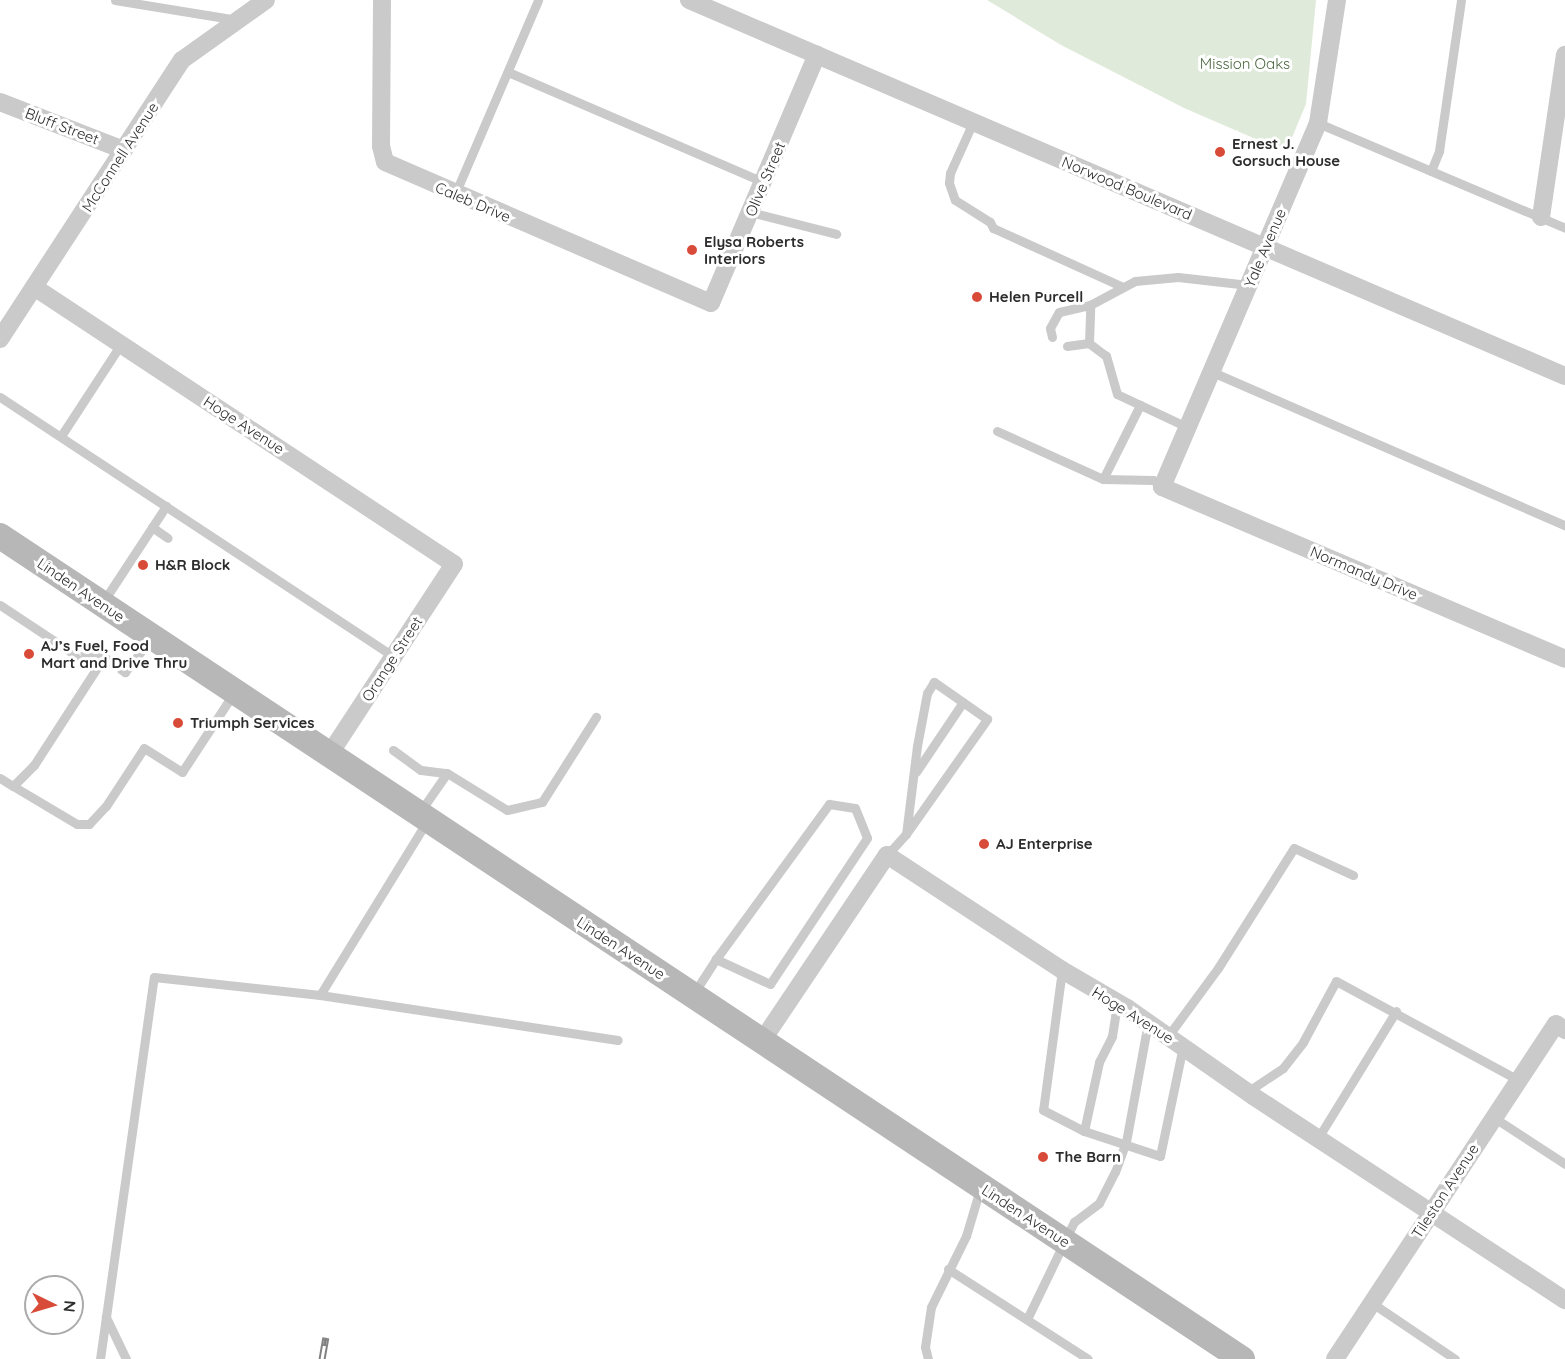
<!DOCTYPE html>
<html>
<head>
<meta charset="utf-8">
<style>
  body { margin:0 }
  #map { position:relative; width:1565px; height:1359px; overflow:hidden; background:#fff; font-family:Quicksand,sans-serif }
  div>[style] { position:absolute }
  .green>* { inset:0; background:#e0eadb }
  .lane>* { height:9px; margin:-4.5px; padding:0 4.5px; transform-origin:4.5px; border-radius:4.5px; background:#cacaca }
  .street>* { height:18px; margin:-9px; padding:0 9px; transform-origin:9px; border-radius:9px; background:#cacaca }
  .secondary>* { height:26px; margin:-13px; padding:0 13px; transform-origin:13px; border-radius:13px; background:#b7b7b7 }
  .rail>* { height:7px; margin-top:-3.5px; transform-origin:0; background:repeating-linear-gradient(90deg,#fff 0 14px,#828282 0 28px); box-sizing:border-box; border-block:2px solid #828282 }
  .dots>* { width:16px; height:16px; translate:-50% -50%; box-sizing:border-box; border:3px solid #fff; border-radius:50% }
  span { translate:-50% -50%; white-space:nowrap; text-align:center; line-height:1.15; -webkit-text-stroke:6px #fff; paint-order:stroke }
  .park-label { font-size:15px; color:#49653d }
  .street-label { font-size:15px; color:#2d2d2d }
  .poi-label { font-size:15px; color:#2d2d2d; font-weight:700 }
  .left { translate:0 -50%; text-align:left }
  .north { position:absolute; left:24px; top:1275px; width:60px; height:60px; box-sizing:border-box; background:#fff; border:2px solid #ababab; border-radius:50%; rotate:95deg; font-size:16px; font-weight:700; line-height:24px; text-align:center; color:#2d2d2d }
  .north::after { content:''; display:block; margin:auto; width:21px; height:27px; background:#d94b39; clip-path:polygon(50% 0,100% 100%,50% 72%,0 100%) }
</style>
</head>
<body>
<div id="map">
  <div class="green">
    <i style="clip-path:polygon(987px 0,1316px 0,1306px 104px,1286px 152px,1184px 108px,1061px 45px)"></i>
  </div>
  <div class="lane">
    <i style="left:115px;top:0;width:124px;rotate:9.3deg"></i>
    <i style="left:508px;top:72px;width:278px;rotate:23.3deg"></i>
    <i style="left:973px;top:122px;width:56px;rotate:114.3deg"></i>
    <i style="left:950px;top:173px;width:10px;rotate:96deg"></i>
    <i style="left:949px;top:183px;width:18px;rotate:71deg"></i>
    <i style="left:955px;top:200px;width:41px;rotate:32.2deg"></i>
    <i style="left:990px;top:222px;width:7px;rotate:63deg"></i>
    <i style="left:993px;top:228px;width:141px;rotate:24.4deg"></i>
    <i style="left:1318px;top:123px;width:268px;rotate:23deg"></i>
    <i style="left:1431px;top:171px;width:22px;rotate:-68deg"></i>
    <i style="left:1439px;top:151px;width:153px;rotate:-81.7deg"></i>
    <i style="left:455px;top:194px;width:211px;rotate:-66.8deg"></i>
    <i style="left:750px;top:212px;width:89px;rotate:14.3deg"></i>
    <i style="left:1052px;top:337px;width:9px;rotate:-103deg"></i>
    <i style="left:1050px;top:328px;width:18px;rotate:-61deg"></i>
    <i style="left:1059px;top:312px;width:32px;rotate:-13deg"></i>
    <i style="left:1067px;top:346px;width:22px;rotate:-8deg"></i>
    <i style="left:1210px;top:371px;width:387px;rotate:23.5deg"></i>
    <i style="left:0;top:397px;width:471px;rotate:33.4deg"></i>
    <i style="left:1187px;top:427px;width:77px;rotate:-154.8deg"></i>
    <i style="left:1117px;top:394px;width:40px;rotate:-106deg"></i>
    <i style="left:1106px;top:356px;width:21px;rotate:-143deg"></i>
    <i style="left:1089px;top:343px;width:38px;rotate:-88deg"></i>
    <i style="left:1090px;top:305px;width:51px;rotate:-28.1deg"></i>
    <i style="left:1135px;top:281px;width:43px;rotate:-5.3deg"></i>
    <i style="left:1178px;top:277px;width:71px;rotate:6.4deg"></i>
    <i style="left:997px;top:431px;width:116px;rotate:24.4deg"></i>
    <i style="left:1103px;top:479px;width:50px;rotate:1.1deg"></i>
    <i style="left:1153px;top:480px;width:11px;rotate:38deg"></i>
    <i style="left:61px;top:436px;width:110px;rotate:-56.9deg"></i>
    <i style="left:1103px;top:479px;width:83px;rotate:-63.4deg"></i>
    <i style="left:152px;top:527px;width:19px;rotate:35deg"></i>
    <i style="left:103px;top:602px;width:115px;rotate:-56.7deg"></i>
    <i style="left:0;top:605px;width:92px;rotate:33.5deg"></i>
    <i style="left:77px;top:656px;width:27px;rotate:2deg"></i>
    <i style="left:393px;top:750px;width:34px;rotate:36deg"></i>
    <i style="left:421px;top:770px;width:26px;rotate:7deg"></i>
    <i style="left:447px;top:773px;width:70px;rotate:31.7deg"></i>
    <i style="left:507px;top:810px;width:36px;rotate:-13deg"></i>
    <i style="left:542px;top:802px;width:101px;rotate:-57.6deg"></i>
    <i style="left:916px;top:772px;width:84px;rotate:-56.1deg"></i>
    <i style="left:0;top:778px;width:15px;rotate:32deg"></i>
    <i style="left:13px;top:786px;width:30px;rotate:-45deg"></i>
    <i style="left:34px;top:765px;width:129px;rotate:-57.1deg"></i>
    <i style="left:104px;top:657px;width:26px;rotate:36deg"></i>
    <i style="left:125px;top:672px;width:44px;rotate:-52.4deg"></i>
    <i style="left:13px;top:786px;width:74px;rotate:30.7deg"></i>
    <i style="left:77px;top:824px;width:12px"></i>
    <i style="left:89px;top:824px;width:25px;rotate:-47deg"></i>
    <i style="left:106px;top:806px;width:69px;rotate:-56.8deg"></i>
    <i style="left:144px;top:748px;width:45px;rotate:32.3deg"></i>
    <i style="left:182px;top:772px;width:93px;rotate:-56.8deg"></i>
    <i style="left:420px;top:812px;width:47px;rotate:-55.3deg"></i>
    <i style="left:887px;top:855px;width:28px;rotate:-48deg"></i>
    <i style="left:906px;top:834px;width:141px;rotate:-54.8deg"></i>
    <i style="left:987px;top:719px;width:65px;rotate:-145.1deg"></i>
    <i style="left:934px;top:682px;width:13px;rotate:122deg"></i>
    <i style="left:927px;top:693px;width:54px;rotate:100.7deg"></i>
    <i style="left:917px;top:746px;width:89px;rotate:97.1deg"></i>
    <i style="left:1062px;top:970px;width:141px;rotate:97.7deg"></i>
    <i style="left:1043px;top:1110px;width:46px;rotate:27.1deg"></i>
    <i style="left:1084px;top:1131px;width:80px;rotate:18.2deg"></i>
    <i style="left:1160px;top:1156px;width:112px;rotate:-78.2deg"></i>
    <i style="left:694px;top:993px;width:40px;rotate:-57.1deg"></i>
    <i style="left:716px;top:959px;width:192px;rotate:-53.9deg"></i>
    <i style="left:829px;top:804px;width:26px;rotate:9deg"></i>
    <i style="left:855px;top:808px;width:32px;rotate:68deg"></i>
    <i style="left:867px;top:838px;width:175px;rotate:123.6deg"></i>
    <i style="left:770px;top:984px;width:60px;rotate:-155.2deg"></i>
    <i style="left:320px;top:995px;width:204px;rotate:-58.4deg"></i>
    <i style="left:1168px;top:1036px;width:84px;rotate:-53.7deg"></i>
    <i style="left:1218px;top:968px;width:142px;rotate:-57.7deg"></i>
    <i style="left:1294px;top:848px;width:65px;rotate:24.6deg"></i>
    <i style="left:1247px;top:1092px;width:43px;rotate:-33.7deg"></i>
    <i style="left:1283px;top:1068px;width:33px;rotate:-52deg"></i>
    <i style="left:1303px;top:1042px;width:69px;rotate:-61.6deg"></i>
    <i style="left:1336px;top:981px;width:207px;rotate:28.5deg"></i>
    <i style="left:1493px;top:1117px;width:86px;rotate:33.1deg"></i>
    <i style="left:1084px;top:1131px;width:71px;rotate:-77.7deg"></i>
    <i style="left:1099px;top:1062px;width:29px;rotate:-63deg"></i>
    <i style="left:1112px;top:1036px;width:32px;rotate:-81deg"></i>
    <i style="left:1318px;top:1138px;width:149px;rotate:-58.4deg"></i>
    <i style="left:948px;top:1269px;width:166px;rotate:32.7deg"></i>
    <i style="left:1372px;top:1303px;width:100px;rotate:34deg"></i>
    <i style="left:1028px;top:1317px;width:106px;rotate:-64.2deg"></i>
    <i style="left:1074px;top:1222px;width:31px;rotate:-37deg"></i>
    <i style="left:1099px;top:1203px;width:35px;rotate:-63deg"></i>
    <i style="left:1115px;top:1172px;width:32px;rotate:-70deg"></i>
    <i style="left:1126px;top:1142px;width:122px;rotate:-79.6deg"></i>
    <i style="left:100px;top:1359px;width:42px;rotate:-81.9deg"></i>
    <i style="left:126px;top:1359px;width:47px;rotate:-115.5deg"></i>
    <i style="left:106px;top:1317px;width:343px;rotate:-82deg"></i>
    <i style="left:154px;top:977px;width:167px;rotate:6.2deg"></i>
    <i style="left:320px;top:995px;width:301px;rotate:8.6deg"></i>
    <i style="left:928px;top:1359px;width:12px;rotate:-104deg"></i>
    <i style="left:925px;top:1347px;width:40px;rotate:-81.5deg"></i>
    <i style="left:931px;top:1307px;width:79px;rotate:-63.8deg"></i>
    <i style="left:966px;top:1236px;width:49px;rotate:-73.4deg"></i>
  </div>
  <div class="street">
    <i style="left:382px;top:0;width:146px;rotate:90.4deg"></i>
    <i style="left:381px;top:146px;width:16px;rotate:76deg"></i>
    <i style="left:385px;top:162px;width:355px;rotate:23.4deg"></i>
    <i style="left:711px;top:303px;width:270px;rotate:-66.9deg"></i>
    <i style="left:689px;top:0;width:953px;rotate:23.23deg"></i>
    <i style="left:1337px;top:0;width:124px;rotate:98.8deg"></i>
    <i style="left:1318px;top:123px;width:396px;rotate:113.2deg"></i>
    <i style="left:1162px;top:487px;width:438px;rotate:23.1deg"></i>
    <i style="left:0;top:102px;width:133px;rotate:21.2deg"></i>
    <i style="left:1541px;top:217px;width:164px;rotate:-81.6deg"></i>
    <i style="left:34px;top:287px;width:503px;rotate:33.41deg"></i>
    <i style="left:454px;top:564px;width:228px;rotate:123.2deg"></i>
    <i style="left:0;top:339px;width:333px;rotate:-56.9deg"></i>
    <i style="left:182px;top:60px;width:103px;rotate:-35.5deg"></i>
    <i style="left:762px;top:1041px;width:224px;rotate:-56.1deg"></i>
    <i style="left:887px;top:855px;width:209px;rotate:33.3deg"></i>
    <i style="left:1062px;top:970px;width:75px;rotate:30.3deg"></i>
    <i style="left:1127px;top:1008px;width:154px;rotate:34.9deg"></i>
    <i style="left:1253px;top:1096px;width:373px;rotate:33.2deg"></i>
    <i style="left:1335px;top:1359px;width:401px;rotate:-56.6deg"></i>
    <i style="left:1556px;top:1024px;width:11px;rotate:34deg"></i>
  </div>
  <div class="secondary">
    <i style="left:0;top:536px;width:1490px;rotate:33.53deg"></i>
  </div>
  <div class="rail">
    <i style="left:322px;top:1359px;width:22px;rotate:-80deg"></i>
  </div>
  <div class="dots">
    <i style="left:1220px;top:152px;background:#d94b39"></i>
    <i style="left:692px;top:250px;background:#d94b39"></i>
    <i style="left:977px;top:297px;background:#d94b39"></i>
    <i style="left:143px;top:565px;background:#d94b39"></i>
    <i style="left:29px;top:654px;background:#d94b39"></i>
    <i style="left:178px;top:723px;background:#d94b39"></i>
    <i style="left:984px;top:844px;background:#d94b39"></i>
    <i style="left:1043px;top:1157px;background:#d94b39"></i>
  </div>
  <div class="park-label">
    <span style="left:1245px;top:64px">Mission Oaks</span>
  </div>
  <div class="street-label">
    <span style="left:62px;top:126px;rotate:21deg">Bluff Street</span>
    <span style="left:120px;top:157px;rotate:-57deg">McConnell Avenue</span>
    <span style="left:765px;top:179px;rotate:-67deg">Olive Street</span>
    <span style="left:1127px;top:188px;rotate:23deg">Norwood Boulevard</span>
    <span style="left:473px;top:202px;rotate:23deg">Caleb Drive</span>
    <span style="left:1265px;top:248px;rotate:-67deg">Yale Avenue</span>
    <span style="left:244px;top:425px;rotate:33deg">Hoge Avenue</span>
    <span style="left:1364px;top:573px;rotate:23deg">Normandy Drive</span>
    <span style="left:81px;top:590px;rotate:34deg">Linden Avenue</span>
    <span style="left:392px;top:659px;rotate:-57deg">Orange Street</span>
    <span style="left:621px;top:948px;rotate:33deg">Linden Avenue</span>
    <span style="left:1133px;top:1015px;rotate:32deg">Hoge Avenue</span>
    <span style="left:1445px;top:1191px;rotate:-57deg">Tileston Avenue</span>
    <span style="left:1026px;top:1216px;rotate:33deg">Linden Avenue</span>
  </div>
  <div class="poi-label">
    <span class="left" style="left:1232px;top:152px">Ernest J.<br>Gorsuch House</span>
    <span class="left" style="left:704px;top:250px">Elysa Roberts<br>Interiors</span>
    <span class="left" style="left:989px;top:297px">Helen Purcell</span>
    <span class="left" style="left:155px;top:565px">H&amp;R Block</span>
    <span class="left" style="left:41px;top:654px">AJ’s Fuel, Food<br>Mart and Drive Thru</span>
    <span class="left" style="left:190px;top:723px">Triumph Services</span>
    <span class="left" style="left:996px;top:844px">AJ Enterprise</span>
    <span class="left" style="left:1055px;top:1157px">The Barn</span>
  </div>
  <div class="north">N</div>
</div>
</body>
</html>
